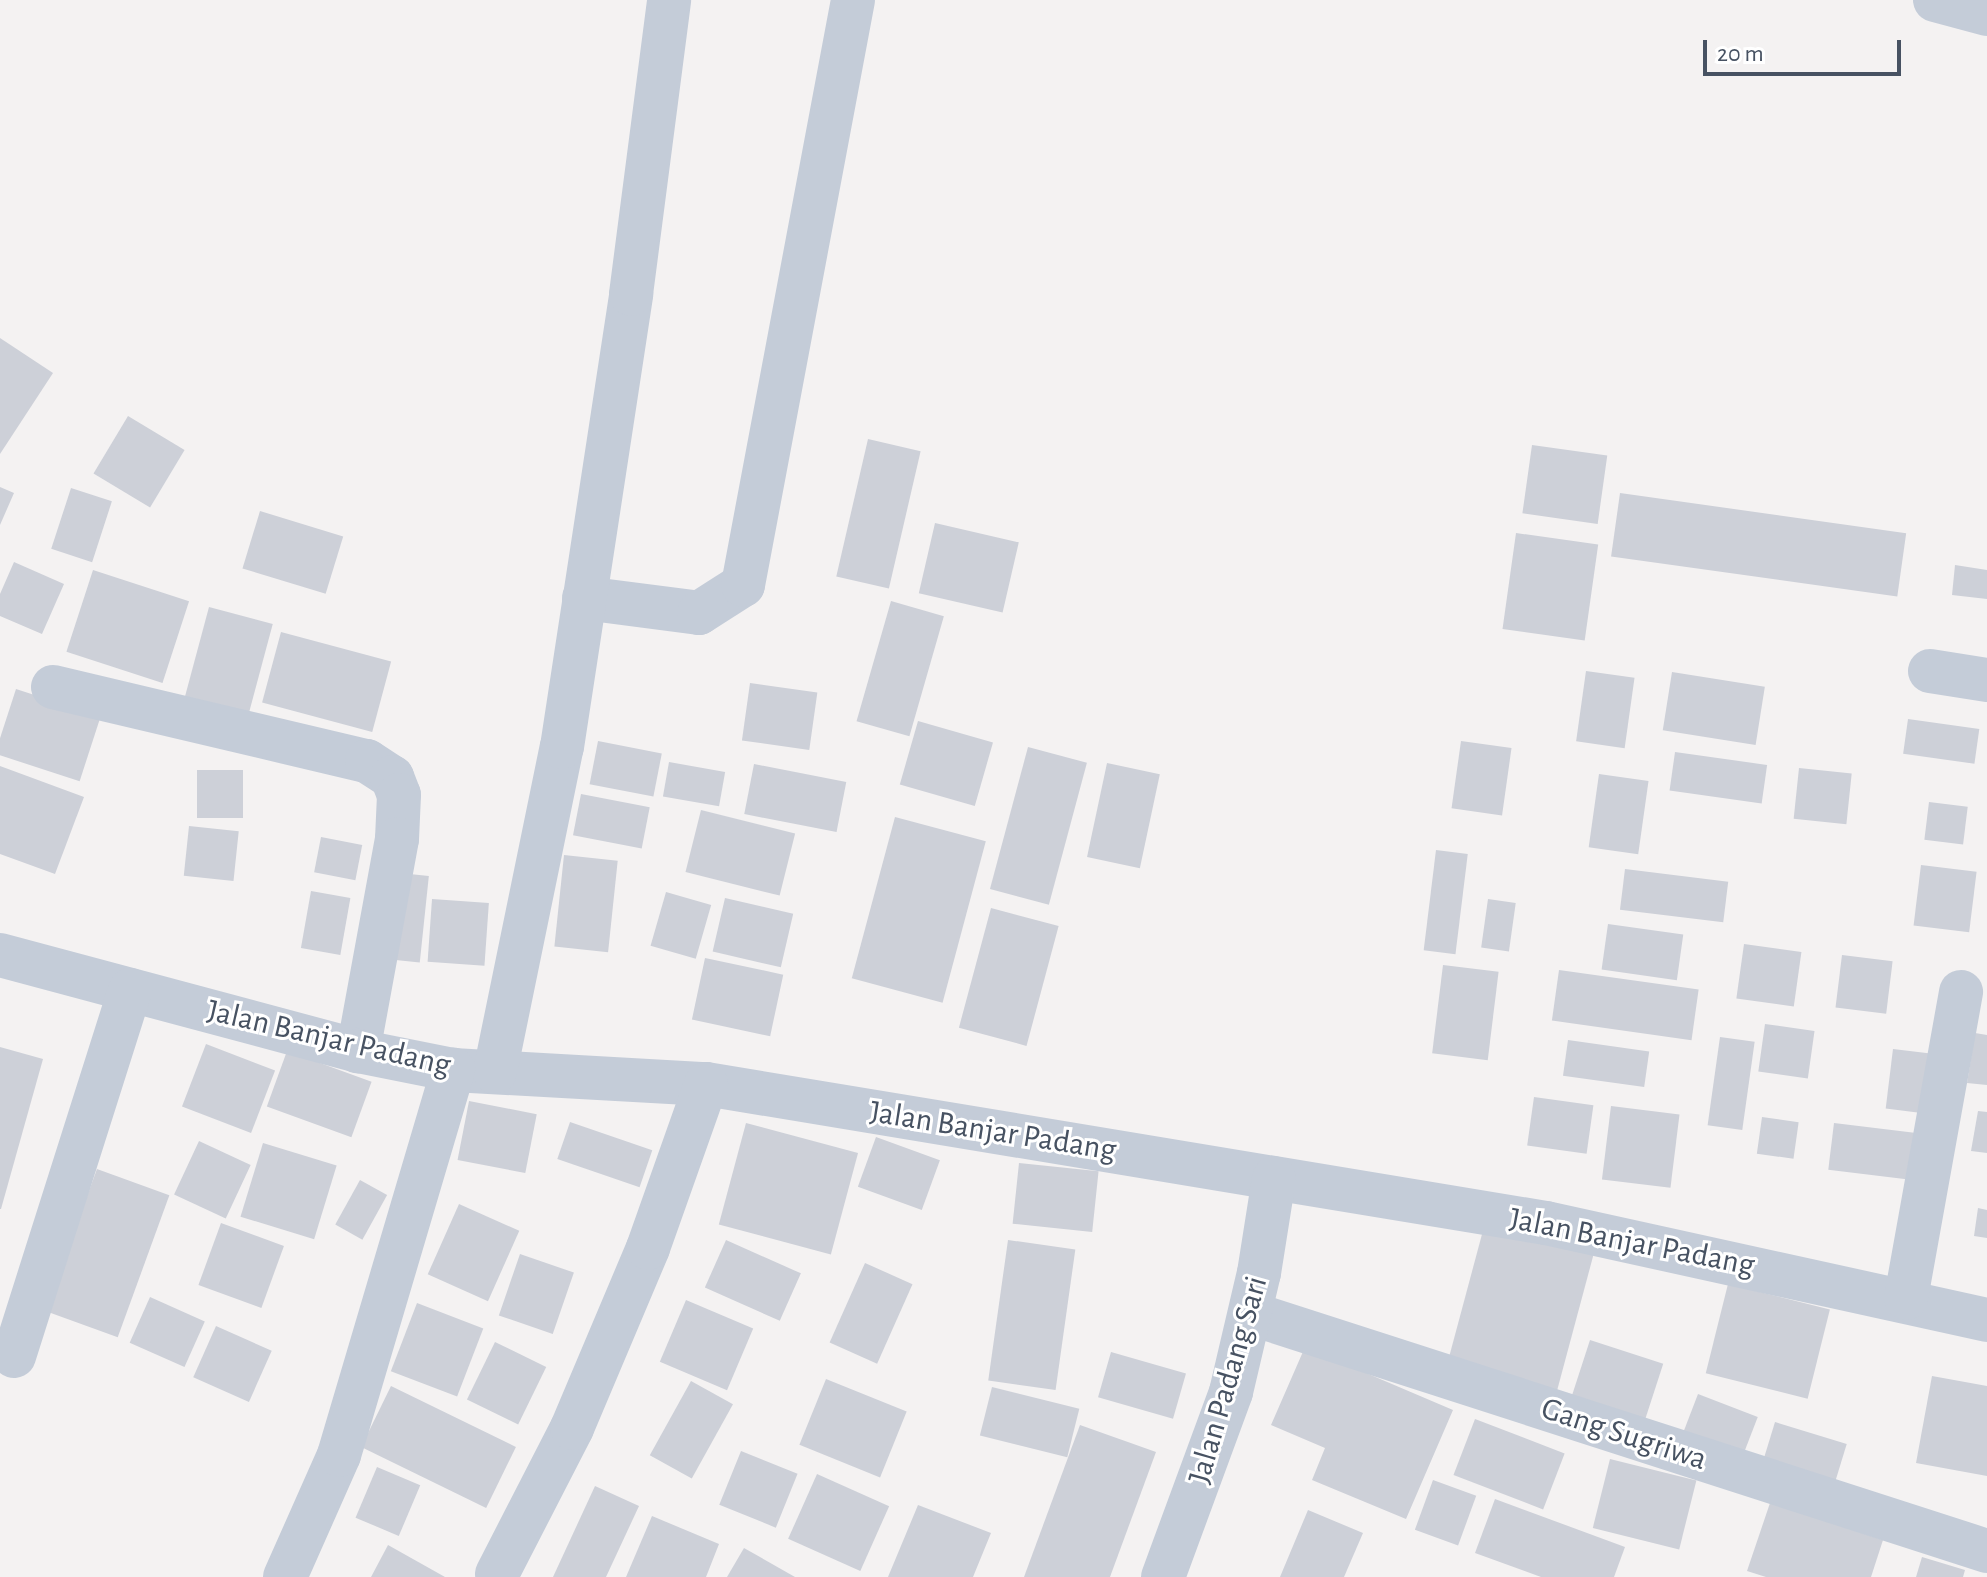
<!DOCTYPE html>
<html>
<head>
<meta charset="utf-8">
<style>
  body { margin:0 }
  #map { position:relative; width:1987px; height:1577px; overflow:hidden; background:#f4f2f2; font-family:"Alegreya Sans",sans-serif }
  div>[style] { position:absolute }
  .building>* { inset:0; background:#cdd0d8; transform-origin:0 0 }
  .minor>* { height:44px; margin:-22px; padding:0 22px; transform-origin:22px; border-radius:22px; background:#c4ccd8 }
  span { translate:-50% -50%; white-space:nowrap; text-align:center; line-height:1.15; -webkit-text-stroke:6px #fff; paint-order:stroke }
  .street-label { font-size:32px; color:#475262 }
  .scale { position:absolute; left:1703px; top:40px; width:198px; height:36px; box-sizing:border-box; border:4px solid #475262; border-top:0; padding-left:10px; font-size:24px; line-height:28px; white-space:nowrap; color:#475262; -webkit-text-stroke:6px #fff; paint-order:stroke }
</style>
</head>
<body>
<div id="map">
  <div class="building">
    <i style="clip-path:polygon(0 338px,53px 373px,0 454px)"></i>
    <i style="left:128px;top:416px;width:66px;height:67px;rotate:31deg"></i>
    <i style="left:868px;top:439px;width:54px;height:141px;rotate:13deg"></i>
    <i style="left:1532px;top:445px;width:76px;height:69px;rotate:8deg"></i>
    <i style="clip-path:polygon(0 487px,14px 493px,0 525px)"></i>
    <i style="left:71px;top:488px;width:43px;height:64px;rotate:18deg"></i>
    <i style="left:1620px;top:493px;width:289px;height:64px;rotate:8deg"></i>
    <i style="left:260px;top:511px;width:87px;height:60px;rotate:17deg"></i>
    <i style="left:935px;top:523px;width:86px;height:72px;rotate:13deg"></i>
    <i style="left:1516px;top:533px;width:83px;height:97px;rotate:8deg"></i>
    <i style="clip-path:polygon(14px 562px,64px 584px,42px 634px,0 616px,0 594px)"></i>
    <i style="clip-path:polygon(1955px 565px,1987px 570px,1987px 599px,1952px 595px)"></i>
    <i style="left:93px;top:570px;width:101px;height:86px;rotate:18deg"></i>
    <i style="left:891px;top:601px;width:55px;height:125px;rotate:16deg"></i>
    <i style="left:209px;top:607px;width:66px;height:100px;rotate:15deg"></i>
    <i style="left:281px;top:632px;width:114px;height:73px;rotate:15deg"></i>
    <i style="left:1586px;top:671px;width:49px;height:71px;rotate:8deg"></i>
    <i style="left:1672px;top:672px;width:94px;height:59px;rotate:9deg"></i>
    <i style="left:750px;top:683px;width:68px;height:58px;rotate:8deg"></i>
    <i style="left:16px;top:689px;width:89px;height:68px;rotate:18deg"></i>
    <i style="left:1908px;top:719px;width:72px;height:35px;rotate:8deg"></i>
    <i style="left:918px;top:721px;width:78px;height:66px;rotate:16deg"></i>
    <i style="left:598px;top:741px;width:65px;height:44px;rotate:11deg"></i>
    <i style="left:1461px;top:741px;width:51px;height:68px;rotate:8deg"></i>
    <i style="left:1028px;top:747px;width:61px;height:147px;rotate:15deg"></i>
    <i style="left:1675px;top:752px;width:93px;height:39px;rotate:8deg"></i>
    <i style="left:669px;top:762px;width:57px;height:35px;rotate:10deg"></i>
    <i style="left:1107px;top:763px;width:54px;height:96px;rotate:12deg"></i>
    <i style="left:754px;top:764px;width:94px;height:51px;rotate:11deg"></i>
    <i style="clip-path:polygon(0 766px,84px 797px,55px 874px,0 854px)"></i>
    <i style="left:1799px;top:768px;width:53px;height:51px;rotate:6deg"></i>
    <i style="left:197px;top:770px;width:46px;height:48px"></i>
    <i style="left:1599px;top:774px;width:50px;height:74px;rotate:8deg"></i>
    <i style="left:581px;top:794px;width:70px;height:42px;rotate:11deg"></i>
    <i style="left:1929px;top:802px;width:39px;height:38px;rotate:7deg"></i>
    <i style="left:701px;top:810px;width:97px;height:64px;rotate:14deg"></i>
    <i style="left:895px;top:817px;width:94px;height:167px;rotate:15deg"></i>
    <i style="left:189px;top:826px;width:50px;height:50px;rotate:6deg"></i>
    <i style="left:321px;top:837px;width:42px;height:36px;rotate:11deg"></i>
    <i style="left:1436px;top:850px;width:32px;height:101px;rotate:7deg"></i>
    <i style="left:564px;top:855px;width:54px;height:92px;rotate:6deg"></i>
    <i style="left:1921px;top:865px;width:56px;height:61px;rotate:7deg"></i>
    <i style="left:1625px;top:869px;width:104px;height:41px;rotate:7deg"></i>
    <i style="left:400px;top:873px;width:29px;height:87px;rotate:6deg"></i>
    <i style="left:311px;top:891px;width:40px;height:58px;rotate:10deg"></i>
    <i style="left:666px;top:892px;width:47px;height:56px;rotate:16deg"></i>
    <i style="left:725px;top:898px;width:70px;height:55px;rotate:13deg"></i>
    <i style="left:432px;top:899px;width:57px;height:63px;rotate:4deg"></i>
    <i style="left:1488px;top:899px;width:28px;height:49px;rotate:8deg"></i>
    <i style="left:991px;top:908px;width:70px;height:124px;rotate:15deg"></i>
    <i style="left:1608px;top:924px;width:76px;height:46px;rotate:8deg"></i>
    <i style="left:1744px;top:944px;width:58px;height:55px;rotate:8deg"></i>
    <i style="left:1842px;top:955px;width:51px;height:53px;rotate:7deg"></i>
    <i style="left:705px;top:958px;width:80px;height:63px;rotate:12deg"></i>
    <i style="left:1443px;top:965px;width:56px;height:89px;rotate:7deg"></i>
    <i style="left:1559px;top:970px;width:141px;height:51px;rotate:8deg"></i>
    <i style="left:1765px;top:1024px;width:50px;height:48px;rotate:8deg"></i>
    <i style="clip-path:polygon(1975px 1033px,1987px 1035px,1987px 1085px,1967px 1083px)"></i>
    <i style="left:1720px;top:1037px;width:35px;height:89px;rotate:8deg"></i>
    <i style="left:1568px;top:1040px;width:82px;height:36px;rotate:8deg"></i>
    <i style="left:206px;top:1044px;width:74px;height:67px;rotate:21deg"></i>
    <i style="clip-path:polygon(0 1047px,43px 1059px,1px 1209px,0 1209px)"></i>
    <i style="left:1893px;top:1049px;width:42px;height:60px;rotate:7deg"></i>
    <i style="left:287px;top:1051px;width:90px;height:59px;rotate:20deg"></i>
    <i style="left:1534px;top:1097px;width:60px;height:49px;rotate:8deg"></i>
    <i style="left:469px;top:1101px;width:69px;height:60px;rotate:11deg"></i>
    <i style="left:1611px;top:1106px;width:69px;height:74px;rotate:7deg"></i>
    <i style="clip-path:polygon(1978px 1111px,1987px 1112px,1987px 1153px,1971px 1151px)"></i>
    <i style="left:1762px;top:1117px;width:37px;height:37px;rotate:8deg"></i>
    <i style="left:570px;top:1122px;width:87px;height:39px;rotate:19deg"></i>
    <i style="left:746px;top:1123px;width:116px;height:105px;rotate:15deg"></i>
    <i style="left:1834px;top:1123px;width:85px;height:47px;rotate:7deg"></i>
    <i style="left:876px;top:1137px;width:68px;height:53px;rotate:20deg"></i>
    <i style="left:199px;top:1141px;width:57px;height:59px;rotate:25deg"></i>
    <i style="left:263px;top:1143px;width:77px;height:77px;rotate:17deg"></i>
    <i style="left:1019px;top:1163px;width:80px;height:61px;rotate:6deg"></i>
    <i style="left:97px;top:1169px;width:77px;height:151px;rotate:20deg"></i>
    <i style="left:360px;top:1180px;width:31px;height:51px;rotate:29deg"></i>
    <i style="left:459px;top:1204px;width:66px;height:77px;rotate:24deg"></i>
    <i style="clip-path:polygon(1978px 1208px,1987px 1210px,1987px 1238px,1974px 1236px)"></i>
    <i style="left:221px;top:1223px;width:67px;height:66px;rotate:20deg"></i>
    <i style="left:1485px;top:1223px;width:113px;height:145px;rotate:15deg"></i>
    <i style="left:726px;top:1240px;width:82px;height:52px;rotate:24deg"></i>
    <i style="left:1008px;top:1240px;width:68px;height:142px;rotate:8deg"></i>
    <i style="left:520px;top:1254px;width:57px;height:65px;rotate:19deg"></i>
    <i style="left:865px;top:1263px;width:52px;height:87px;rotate:24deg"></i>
    <i style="left:1728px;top:1284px;width:105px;height:92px;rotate:14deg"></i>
    <i style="left:150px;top:1297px;width:60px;height:50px;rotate:24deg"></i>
    <i style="left:686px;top:1300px;width:73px;height:67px;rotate:23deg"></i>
    <i style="left:417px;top:1303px;width:71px;height:73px;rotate:21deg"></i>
    <i style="left:216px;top:1326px;width:61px;height:56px;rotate:24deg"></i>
    <i style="left:1590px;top:1340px;width:77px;height:62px;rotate:18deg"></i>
    <i style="left:495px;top:1342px;width:57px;height:64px;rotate:26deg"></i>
    <i style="clip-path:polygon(1305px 1347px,1453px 1410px,1406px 1519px,1312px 1480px,1325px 1448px,1271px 1425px)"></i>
    <i style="left:1111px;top:1352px;width:78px;height:47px;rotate:16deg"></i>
    <i style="clip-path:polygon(1932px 1376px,1987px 1386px,1987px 1476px,1916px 1463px)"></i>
    <i style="left:826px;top:1379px;width:87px;height:71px;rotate:22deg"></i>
    <i style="left:691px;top:1381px;width:48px;height:85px;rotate:29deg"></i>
    <i style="left:391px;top:1386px;width:139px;height:68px;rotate:26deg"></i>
    <i style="left:992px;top:1387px;width:90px;height:50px;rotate:14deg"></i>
    <i style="left:1698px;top:1394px;width:64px;height:54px;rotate:21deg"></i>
    <i style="left:1475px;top:1419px;width:96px;height:60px;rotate:21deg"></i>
    <i style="left:1775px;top:1422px;width:75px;height:52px;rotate:17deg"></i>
    <i style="clip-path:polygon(1080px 1425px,1156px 1452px,1110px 1577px,1024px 1577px)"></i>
    <i style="left:741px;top:1451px;width:61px;height:58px;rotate:22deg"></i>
    <i style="left:1610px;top:1459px;width:89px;height:71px;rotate:14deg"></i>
    <i style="left:377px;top:1467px;width:47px;height:55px;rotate:23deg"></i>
    <i style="left:817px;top:1474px;width:79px;height:71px;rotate:24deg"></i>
    <i style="left:1433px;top:1480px;width:46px;height:53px;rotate:20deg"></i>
    <i style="clip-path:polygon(595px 1486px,639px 1506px,606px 1577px,553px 1577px)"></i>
    <i style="clip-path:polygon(1495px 1499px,1625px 1547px,1614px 1577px,1541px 1577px,1475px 1553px)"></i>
    <i style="clip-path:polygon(1770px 1503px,1883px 1540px,1871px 1577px,1766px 1577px,1747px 1571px)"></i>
    <i style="clip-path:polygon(918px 1505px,991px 1533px,973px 1577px,888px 1577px)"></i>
    <i style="clip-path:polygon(1308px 1510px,1363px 1533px,1344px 1577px,1280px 1577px)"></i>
    <i style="clip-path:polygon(652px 1516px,719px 1544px,706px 1577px,626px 1577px)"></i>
    <i style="clip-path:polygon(388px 1545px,445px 1577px,371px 1577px)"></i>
    <i style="clip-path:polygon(744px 1548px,795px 1577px,727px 1577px)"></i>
    <i style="clip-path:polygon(1922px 1557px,1965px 1570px,1963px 1577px,1916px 1577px)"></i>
  </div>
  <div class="minor">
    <i style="left:1935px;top:0;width:54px;rotate:15.1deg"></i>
    <i style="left:584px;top:598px;width:116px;rotate:7.4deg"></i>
    <i style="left:699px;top:613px;width:52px;rotate:-32.5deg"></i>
    <i style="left:743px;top:585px;width:595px;rotate:-79.35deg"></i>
    <i style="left:1930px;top:671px;width:58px;rotate:9deg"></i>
    <i style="left:53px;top:687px;width:323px;rotate:13.3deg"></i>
    <i style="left:367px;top:761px;width:30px;rotate:33deg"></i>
    <i style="left:392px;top:777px;width:19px;rotate:69deg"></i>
    <i style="left:399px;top:795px;width:44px;rotate:92.6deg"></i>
    <i style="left:397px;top:839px;width:216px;rotate:100.4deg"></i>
    <i style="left:0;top:955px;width:371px;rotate:15deg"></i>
    <i style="left:358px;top:1051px;width:97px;rotate:11.3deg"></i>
    <i style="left:453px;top:1070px;width:253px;rotate:3.2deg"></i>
    <i style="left:706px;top:1084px;width:851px;rotate:9.4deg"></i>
    <i style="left:1546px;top:1223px;width:452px;rotate:12.4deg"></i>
    <i style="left:495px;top:1072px;width:332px;rotate:-78.4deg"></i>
    <i style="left:562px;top:747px;width:458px;rotate:-81.3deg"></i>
    <i style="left:631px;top:294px;width:296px;rotate:-82.6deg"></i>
    <i style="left:1906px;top:1298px;width:311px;rotate:-79.8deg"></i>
    <i style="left:1262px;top:1317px;width:762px;rotate:17.89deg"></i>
    <i style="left:14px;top:1356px;width:384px;rotate:-72.4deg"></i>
    <i style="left:497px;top:1574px;width:164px;rotate:-62.8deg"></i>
    <i style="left:572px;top:1428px;width:195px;rotate:-67.1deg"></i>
    <i style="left:648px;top:1248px;width:174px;rotate:-70.5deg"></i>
    <i style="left:285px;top:1577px;width:133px;rotate:-66.1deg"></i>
    <i style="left:339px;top:1455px;width:402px;rotate:-73.5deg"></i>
    <i style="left:1163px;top:1577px;width:197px;rotate:-69.8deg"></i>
    <i style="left:1231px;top:1392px;width:122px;rotate:-76.8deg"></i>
    <i style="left:1259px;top:1273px;width:96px;rotate:-81deg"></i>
  </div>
  <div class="street-label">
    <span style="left:329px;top:1038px;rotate:13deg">Jalan Banjar Padang</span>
    <span style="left:993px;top:1131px;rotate:9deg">Jalan Banjar Padang</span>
    <span style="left:1632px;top:1242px;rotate:11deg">Jalan Banjar Padang</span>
    <span style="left:1228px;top:1380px;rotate:-74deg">Jalan Padang Sari</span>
    <span style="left:1624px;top:1434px;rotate:18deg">Gang Sugriwa</span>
  </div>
  <div class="scale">20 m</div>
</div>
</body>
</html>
